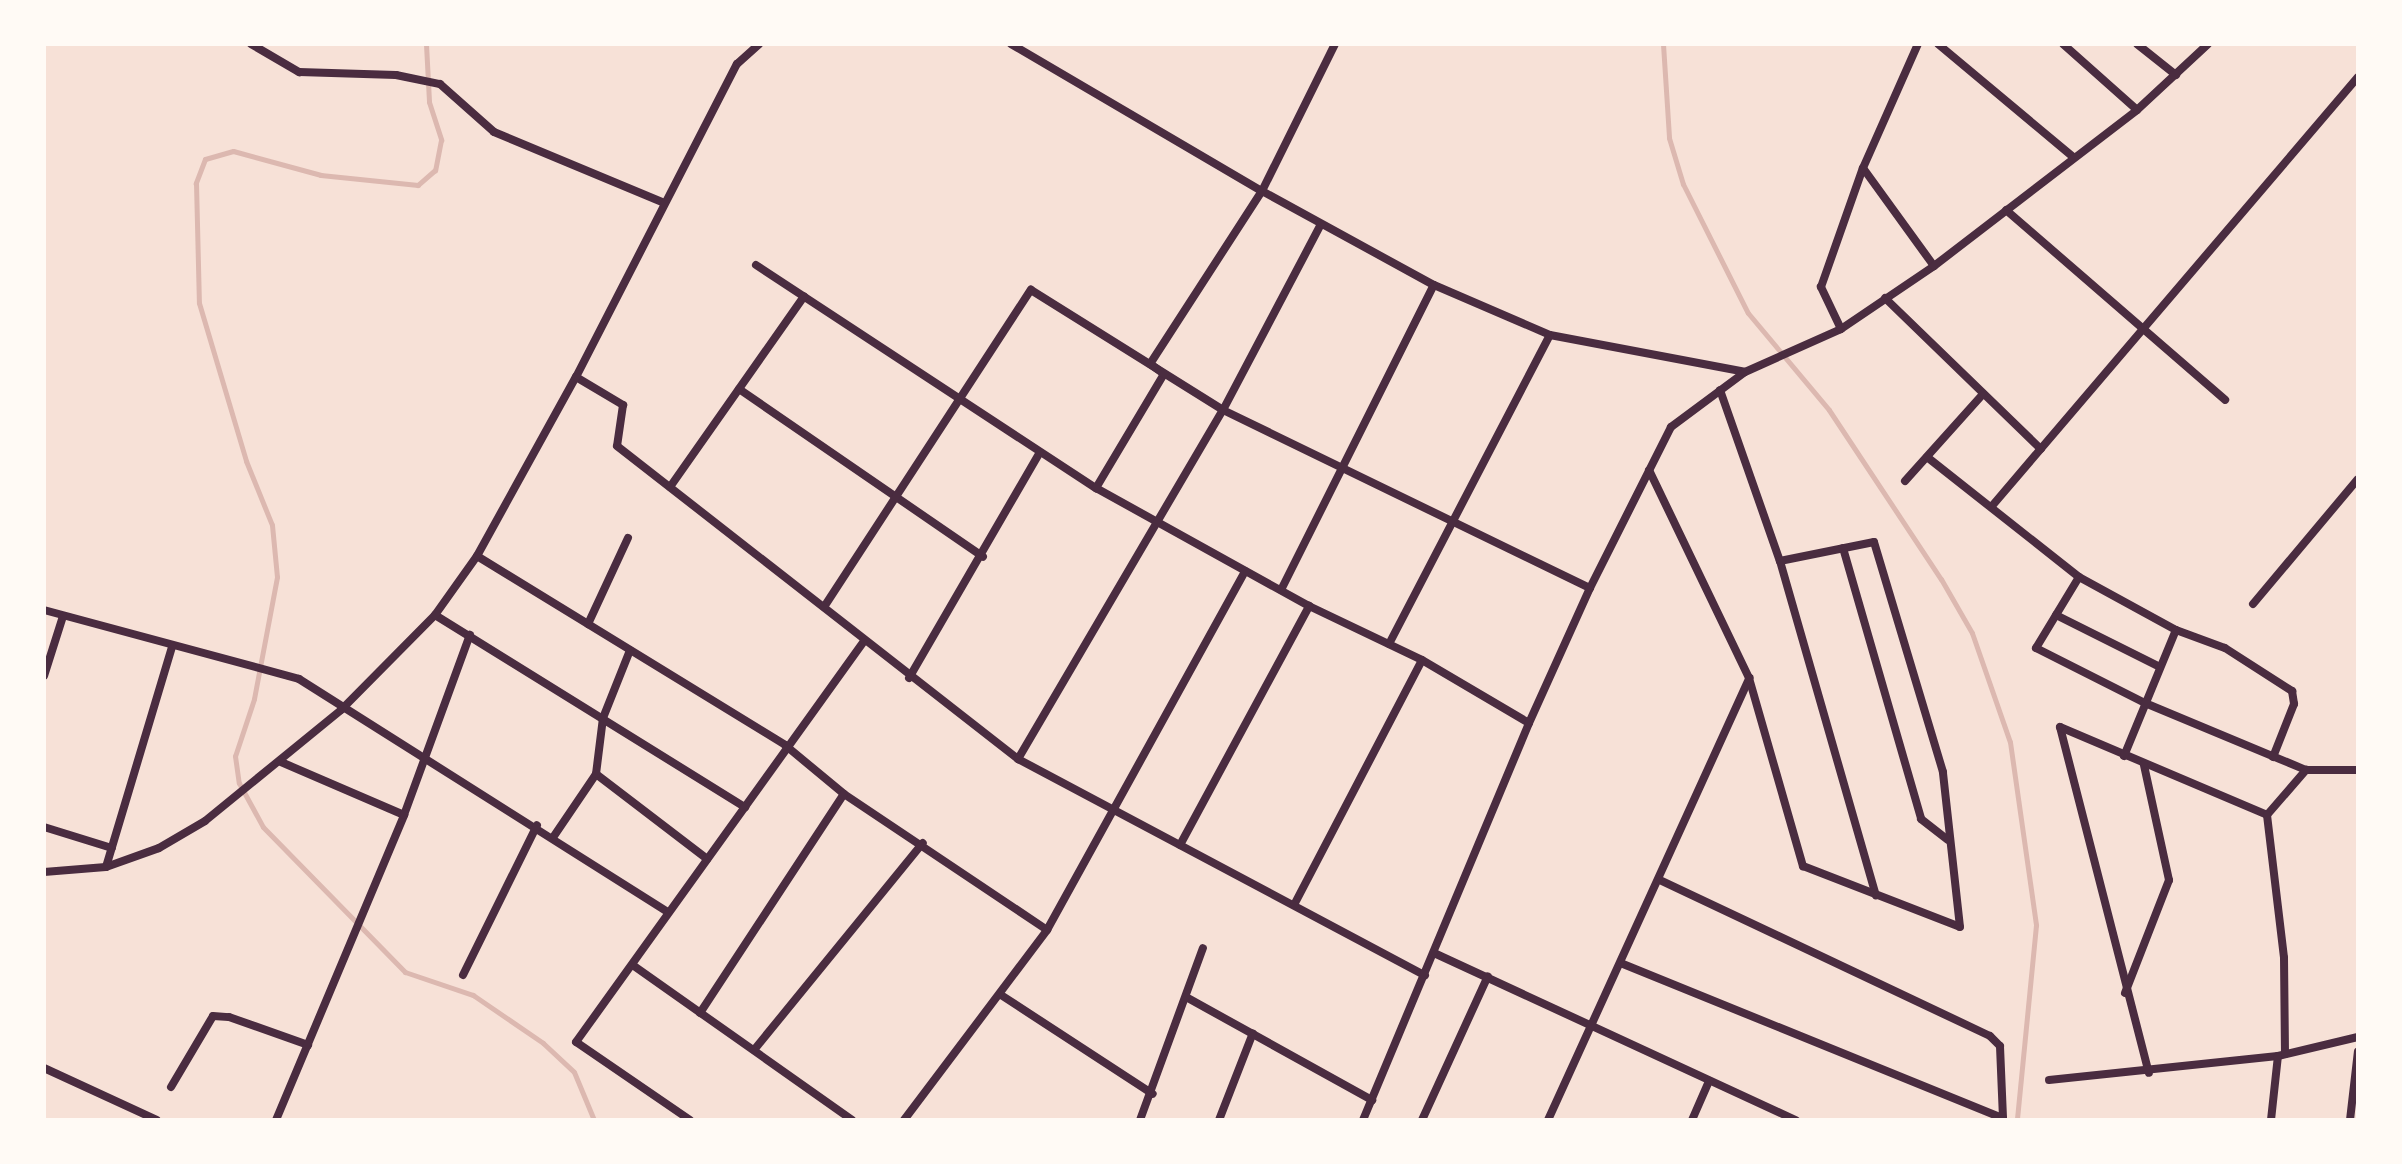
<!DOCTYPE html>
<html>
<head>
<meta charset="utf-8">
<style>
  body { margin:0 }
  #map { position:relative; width:2402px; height:1164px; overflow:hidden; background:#f7e1d7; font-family:Arial,sans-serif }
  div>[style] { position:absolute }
  .stream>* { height:5px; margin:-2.5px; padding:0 2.5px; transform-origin:2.5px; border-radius:2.5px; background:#dcb8b0 }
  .minor>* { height:8px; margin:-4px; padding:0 4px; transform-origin:4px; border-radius:4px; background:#4a2c40 }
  span { translate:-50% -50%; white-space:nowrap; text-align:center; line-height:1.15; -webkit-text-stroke:8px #fffaf5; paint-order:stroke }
  .frame { position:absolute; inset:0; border:46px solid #fffaf5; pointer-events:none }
</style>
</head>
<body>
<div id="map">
  <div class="stream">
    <i style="left:426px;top:44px;width:58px;rotate:87deg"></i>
    <i style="left:429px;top:102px;width:40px;rotate:72deg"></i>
    <i style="left:441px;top:140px;width:31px;rotate:101deg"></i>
    <i style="left:435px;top:170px;width:23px;rotate:139deg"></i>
    <i style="left:418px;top:185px;width:98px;rotate:-174.1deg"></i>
    <i style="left:321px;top:175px;width:91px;rotate:-164.7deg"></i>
    <i style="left:233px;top:151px;width:29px;rotate:164deg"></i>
    <i style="left:205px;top:159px;width:26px;rotate:111deg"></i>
    <i style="left:196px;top:183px;width:120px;rotate:88.6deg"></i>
    <i style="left:199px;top:303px;width:165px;rotate:73.4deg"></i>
    <i style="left:246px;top:461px;width:69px;rotate:67.9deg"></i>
    <i style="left:272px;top:525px;width:52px;rotate:84.5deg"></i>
    <i style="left:277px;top:577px;width:124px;rotate:100.7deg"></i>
    <i style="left:254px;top:699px;width:60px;rotate:108.4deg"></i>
    <i style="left:235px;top:756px;width:27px;rotate:82deg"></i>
    <i style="left:239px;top:783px;width:50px;rotate:61.4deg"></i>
    <i style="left:263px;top:827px;width:203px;rotate:45.6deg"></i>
    <i style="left:405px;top:972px;width:72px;rotate:18.7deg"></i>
    <i style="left:473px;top:995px;width:85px;rotate:34.4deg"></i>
    <i style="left:543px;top:1043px;width:42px;rotate:43.1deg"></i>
    <i style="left:574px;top:1072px;width:52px;rotate:67.4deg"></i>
    <i style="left:1663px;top:44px;width:94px;rotate:86.3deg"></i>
    <i style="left:1669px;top:138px;width:48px;rotate:73.1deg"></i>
    <i style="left:1683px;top:184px;width:144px;rotate:63.3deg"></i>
    <i style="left:1748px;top:313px;width:126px;rotate:50.1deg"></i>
    <i style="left:1829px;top:410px;width:203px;rotate:56.5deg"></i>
    <i style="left:1941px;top:579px;width:62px;rotate:60.1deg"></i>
    <i style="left:1972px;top:633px;width:115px;rotate:70.8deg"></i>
    <i style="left:2010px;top:742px;width:185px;rotate:81.9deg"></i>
    <i style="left:2036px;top:925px;width:196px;rotate:95.6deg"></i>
  </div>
  <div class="minor">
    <i style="left:251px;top:44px;width:56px;rotate:30.3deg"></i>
    <i style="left:299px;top:72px;width:97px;rotate:1.8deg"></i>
    <i style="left:396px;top:75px;width:45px;rotate:11.6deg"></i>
    <i style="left:440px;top:84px;width:72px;rotate:41.6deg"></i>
    <i style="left:494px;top:132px;width:182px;rotate:22.6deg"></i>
    <i style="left:1011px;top:44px;width:291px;rotate:30.4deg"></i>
    <i style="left:1262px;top:191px;width:196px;rotate:28.7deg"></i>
    <i style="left:1434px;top:285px;width:126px;rotate:23.3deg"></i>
    <i style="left:1550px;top:335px;width:198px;rotate:10.7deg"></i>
    <i style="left:1938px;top:44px;width:176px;rotate:39.9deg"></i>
    <i style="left:2063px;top:44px;width:99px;rotate:41.7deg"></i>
    <i style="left:2137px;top:44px;width:50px;rotate:38.5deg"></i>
    <i style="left:1863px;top:168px;width:121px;rotate:54.1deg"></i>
    <i style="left:2006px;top:210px;width:290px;rotate:40.9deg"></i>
    <i style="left:756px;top:265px;width:407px;rotate:33.3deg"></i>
    <i style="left:1096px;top:488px;width:244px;rotate:29deg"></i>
    <i style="left:1309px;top:606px;width:125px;rotate:25.5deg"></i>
    <i style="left:1422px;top:660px;width:124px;rotate:30.5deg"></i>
    <i style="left:1885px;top:298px;width:217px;rotate:44.1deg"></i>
    <i style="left:1841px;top:329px;width:47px;rotate:-115.5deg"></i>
    <i style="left:1821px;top:287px;width:126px;rotate:-70.6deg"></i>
    <i style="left:1863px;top:168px;width:136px;rotate:-66.1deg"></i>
    <i style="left:576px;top:377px;width:55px;rotate:30.8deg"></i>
    <i style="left:623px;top:405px;width:41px;rotate:98.3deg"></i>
    <i style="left:617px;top:446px;width:509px;rotate:37.97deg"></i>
    <i style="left:1018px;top:759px;width:461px;rotate:28deg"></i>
    <i style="left:739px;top:389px;width:296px;rotate:34.5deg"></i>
    <i style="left:1720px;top:390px;width:181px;rotate:70.7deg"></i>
    <i style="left:1780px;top:561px;width:348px;rotate:74deg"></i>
    <i style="left:1927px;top:457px;width:194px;rotate:38.3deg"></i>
    <i style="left:2079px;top:577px;width:111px;rotate:28.7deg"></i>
    <i style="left:2176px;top:630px;width:52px;rotate:20.2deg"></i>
    <i style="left:2225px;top:648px;width:80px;rotate:32.7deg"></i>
    <i style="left:2292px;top:691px;width:13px;rotate:81deg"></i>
    <i style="left:2294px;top:704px;width:57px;rotate:111.6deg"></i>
    <i style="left:1649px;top:470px;width:231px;rotate:64.3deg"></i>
    <i style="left:1749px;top:678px;width:196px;rotate:74deg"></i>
    <i style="left:1803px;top:866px;width:168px;rotate:21.2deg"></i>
    <i style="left:1960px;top:927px;width:156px;rotate:-96.3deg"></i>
    <i style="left:1943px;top:772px;width:240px;rotate:-106.7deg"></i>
    <i style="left:1874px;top:542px;width:96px;rotate:168.6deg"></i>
    <i style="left:1905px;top:481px;width:117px;rotate:-48.1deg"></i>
    <i style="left:670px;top:487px;width:233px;rotate:-54.9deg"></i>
    <i style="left:1096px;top:488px;width:133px;rotate:-59.2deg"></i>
    <i style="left:1164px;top:374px;width:17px;rotate:-144deg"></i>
    <i style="left:1150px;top:364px;width:206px;rotate:-57.1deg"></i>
    <i style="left:1262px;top:191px;width:164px;rotate:-63.6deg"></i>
    <i style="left:1992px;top:506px;width:564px;rotate:-49.53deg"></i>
    <i style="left:1843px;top:548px;width:282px;rotate:73.9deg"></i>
    <i style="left:1921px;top:819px;width:34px;rotate:38deg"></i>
    <i style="left:477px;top:556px;width:361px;rotate:31.5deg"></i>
    <i style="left:785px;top:745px;width:77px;rotate:39.7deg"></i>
    <i style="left:844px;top:794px;width:244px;rotate:33.8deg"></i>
    <i style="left:2079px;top:577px;width:83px;rotate:121.2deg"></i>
    <i style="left:2036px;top:648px;width:122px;rotate:26.8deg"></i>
    <i style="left:2145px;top:703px;width:174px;rotate:22.6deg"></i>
    <i style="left:2306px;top:770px;width:52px"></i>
    <i style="left:1281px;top:590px;width:341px;rotate:-63.4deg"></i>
    <i style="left:2253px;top:604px;width:163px;rotate:-50deg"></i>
    <i style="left:824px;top:607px;width:379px;rotate:-56.9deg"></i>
    <i style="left:1031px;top:290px;width:226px;rotate:32deg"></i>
    <i style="left:1223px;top:410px;width:408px;rotate:25.9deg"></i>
    <i style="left:44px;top:610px;width:264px;rotate:15.1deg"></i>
    <i style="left:299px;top:679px;width:436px;rotate:32.3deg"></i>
    <i style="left:435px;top:615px;width:365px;rotate:31.8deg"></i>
    <i style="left:2056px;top:615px;width:116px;rotate:26.6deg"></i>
    <i style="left:588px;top:624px;width:95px;rotate:-65.1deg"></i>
    <i style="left:1389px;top:644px;width:348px;rotate:-62.5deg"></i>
    <i style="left:44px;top:676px;width:63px;rotate:-72.4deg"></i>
    <i style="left:909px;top:678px;width:261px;rotate:-59.9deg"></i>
    <i style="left:2060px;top:727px;width:357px;rotate:75.6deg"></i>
    <i style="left:2060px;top:727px;width:225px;rotate:23deg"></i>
    <i style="left:2267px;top:815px;width:60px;rotate:-49.1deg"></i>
    <i style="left:2124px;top:756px;width:136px;rotate:-67.6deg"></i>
    <i style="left:1018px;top:759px;width:405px;rotate:-59.6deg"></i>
    <i style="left:1223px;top:410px;width:210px;rotate:-62.2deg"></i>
    <i style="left:281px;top:762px;width:134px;rotate:23.3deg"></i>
    <i style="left:596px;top:774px;width:140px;rotate:37.4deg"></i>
    <i style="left:2267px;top:815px;width:144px;rotate:83.2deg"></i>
    <i style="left:2284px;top:958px;width:96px;rotate:89.4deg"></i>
    <i style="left:44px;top:827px;width:71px;rotate:17.2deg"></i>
    <i style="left:554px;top:836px;width:75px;rotate:-55.9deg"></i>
    <i style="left:596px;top:774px;width:56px;rotate:-82.9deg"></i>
    <i style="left:603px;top:718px;width:73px;rotate:-68.3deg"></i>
    <i style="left:1180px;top:845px;width:272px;rotate:-61.6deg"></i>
    <i style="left:106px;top:867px;width:230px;rotate:-73.3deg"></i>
    <i style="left:44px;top:872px;width:62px;rotate:-4.6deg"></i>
    <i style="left:106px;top:867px;width:56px;rotate:-19.7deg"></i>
    <i style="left:159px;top:848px;width:53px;rotate:-30.4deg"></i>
    <i style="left:205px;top:821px;width:176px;rotate:-39.2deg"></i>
    <i style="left:341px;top:710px;width:134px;rotate:-45.3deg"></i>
    <i style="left:435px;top:615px;width:72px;rotate:-54.6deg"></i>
    <i style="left:477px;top:556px;width:205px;rotate:-61.1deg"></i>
    <i style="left:576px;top:377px;width:352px;rotate:-62.8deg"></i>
    <i style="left:737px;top:64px;width:30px;rotate:-42deg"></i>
    <i style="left:1294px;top:905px;width:276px;rotate:-62.4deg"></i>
    <i style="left:1434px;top:953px;width:399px;rotate:24.8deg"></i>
    <i style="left:1623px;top:964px;width:410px;rotate:22.1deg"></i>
    <i style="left:2003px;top:1118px;width:72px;rotate:-92.4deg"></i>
    <i style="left:2000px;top:1046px;width:14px;rotate:-135deg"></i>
    <i style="left:1990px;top:1036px;width:365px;rotate:-154.7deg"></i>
    <i style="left:634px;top:966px;width:267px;rotate:35.2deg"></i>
    <i style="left:463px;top:975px;width:167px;rotate:-63.7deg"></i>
    <i style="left:2125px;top:993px;width:121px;rotate:-68.7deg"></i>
    <i style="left:2169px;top:880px;width:118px;rotate:-102.3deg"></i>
    <i style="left:1001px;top:995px;width:181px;rotate:33.1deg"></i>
    <i style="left:1186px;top:997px;width:213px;rotate:29deg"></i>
    <i style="left:700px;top:1013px;width:262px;rotate:-56.7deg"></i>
    <i style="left:754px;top:1050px;width:267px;rotate:-50.8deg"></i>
    <i style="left:44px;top:1068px;width:124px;rotate:24.7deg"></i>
    <i style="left:2049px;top:1080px;width:230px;rotate:-6deg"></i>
    <i style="left:2278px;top:1056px;width:82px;rotate:-13.4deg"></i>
    <i style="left:171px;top:1087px;width:82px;rotate:-59.4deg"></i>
    <i style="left:213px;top:1016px;width:16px;rotate:4deg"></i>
    <i style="left:229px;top:1017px;width:84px;rotate:19.5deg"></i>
    <i style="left:276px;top:1120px;width:331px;rotate:-67.2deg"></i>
    <i style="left:404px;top:815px;width:192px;rotate:-69.9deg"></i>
    <i style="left:690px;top:1120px;width:138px;rotate:-145.6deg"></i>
    <i style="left:576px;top:1042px;width:492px;rotate:-54.3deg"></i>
    <i style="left:904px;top:1120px;width:238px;rotate:-53deg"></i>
    <i style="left:1047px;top:930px;width:410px;rotate:-61.1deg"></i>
    <i style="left:1140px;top:1120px;width:183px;rotate:-69.9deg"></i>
    <i style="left:1219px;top:1120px;width:93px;rotate:-68.7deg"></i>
    <i style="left:1363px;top:1120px;width:430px;rotate:-67.3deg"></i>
    <i style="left:1529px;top:723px;width:148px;rotate:-65.7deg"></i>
    <i style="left:1590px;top:588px;width:180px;rotate:-63.3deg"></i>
    <i style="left:1671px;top:427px;width:92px;rotate:-36.6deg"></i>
    <i style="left:1745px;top:372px;width:105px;rotate:-24.1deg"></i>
    <i style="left:1841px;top:329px;width:112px;rotate:-34.1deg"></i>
    <i style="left:1934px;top:266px;width:256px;rotate:-37.5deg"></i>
    <i style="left:2137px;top:110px;width:97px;rotate:-42.9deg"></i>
    <i style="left:1422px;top:1120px;width:158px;rotate:-65.4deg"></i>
    <i style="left:1548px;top:1120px;width:486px;rotate:-65.5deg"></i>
    <i style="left:1692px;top:1120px;width:43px;rotate:-66.4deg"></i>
    <i style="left:2271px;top:1120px;width:64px;rotate:-83.8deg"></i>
    <i style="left:2350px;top:1120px;width:69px;rotate:-83.4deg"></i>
  </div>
  <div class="frame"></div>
</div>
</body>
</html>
